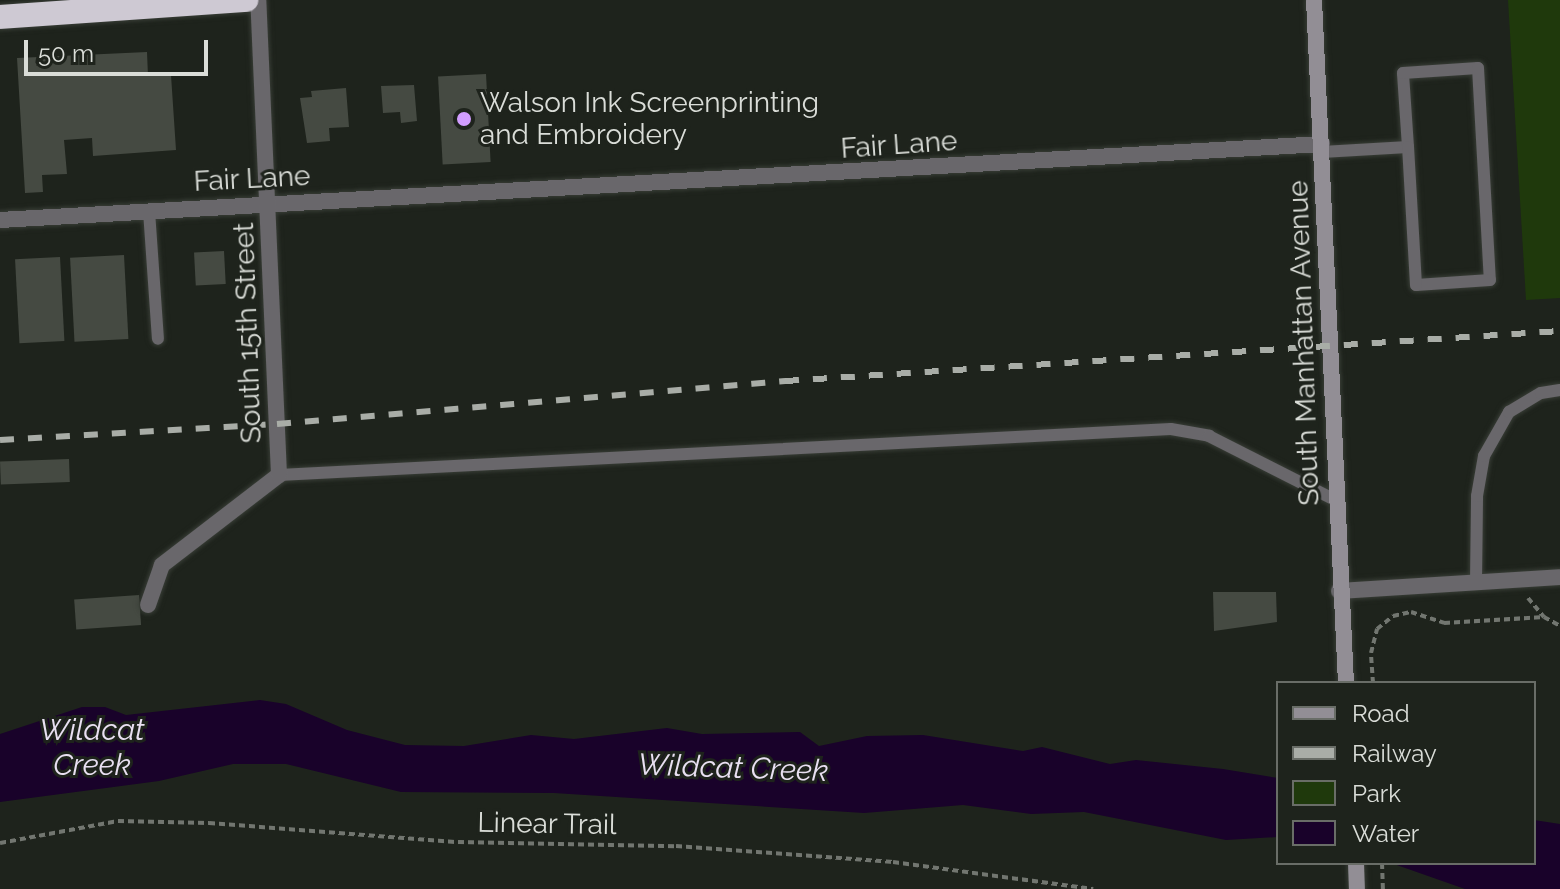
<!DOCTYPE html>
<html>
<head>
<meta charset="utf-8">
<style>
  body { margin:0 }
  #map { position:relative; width:1560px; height:889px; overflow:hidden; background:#1e231c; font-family:Raleway,sans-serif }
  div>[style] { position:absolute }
  .green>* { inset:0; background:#1f390c }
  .water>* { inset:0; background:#19022a }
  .building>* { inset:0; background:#454a42; transform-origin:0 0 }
  .path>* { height:4px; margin-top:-2px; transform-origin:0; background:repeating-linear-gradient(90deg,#727670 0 6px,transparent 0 10px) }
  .roads { filter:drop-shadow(0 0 2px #383d36) drop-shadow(0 0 2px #383d36) }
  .lane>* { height:12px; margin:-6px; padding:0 6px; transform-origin:6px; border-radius:6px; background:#69676b }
  .street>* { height:16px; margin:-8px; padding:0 8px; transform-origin:8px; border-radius:8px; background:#69676b }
  .secondary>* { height:16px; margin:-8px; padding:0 8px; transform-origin:8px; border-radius:8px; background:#928e95 }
  .highway>* { height:24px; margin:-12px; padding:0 12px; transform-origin:12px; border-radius:12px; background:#cec9d3 }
  .rail>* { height:6px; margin-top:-3px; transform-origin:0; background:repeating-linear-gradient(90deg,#a9ada7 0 14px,transparent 0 28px) }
  .dots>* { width:22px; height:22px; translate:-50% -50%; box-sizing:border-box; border:4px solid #1e231c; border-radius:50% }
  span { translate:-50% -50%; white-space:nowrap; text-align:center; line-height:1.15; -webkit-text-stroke:6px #1e231c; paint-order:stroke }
  .poi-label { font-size:28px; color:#daddd8 }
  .left { translate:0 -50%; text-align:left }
  .street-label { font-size:28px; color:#daddd8 }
  .water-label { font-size:30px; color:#e9e0f2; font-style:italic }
  .legend { position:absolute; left:1276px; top:681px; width:260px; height:184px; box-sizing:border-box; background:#1e231c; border:2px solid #696d67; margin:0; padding:10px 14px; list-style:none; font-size:24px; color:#daddd8 }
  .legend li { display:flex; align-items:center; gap:16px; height:40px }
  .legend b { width:40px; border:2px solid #696d67 }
  .scale { position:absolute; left:24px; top:40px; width:184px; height:36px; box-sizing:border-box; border:4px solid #daddd8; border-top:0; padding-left:10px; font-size:24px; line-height:28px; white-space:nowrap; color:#daddd8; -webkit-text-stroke:6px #1e231c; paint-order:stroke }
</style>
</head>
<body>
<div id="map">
  <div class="green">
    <i style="clip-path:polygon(1508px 0,1560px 0,1560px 298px,1526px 300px)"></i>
  </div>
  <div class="water">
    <i style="clip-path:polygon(260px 700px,286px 704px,347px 730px,405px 745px,464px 746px,531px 735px,574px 739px,667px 728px,702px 734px,800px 732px,819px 746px,867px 736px,923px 735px,1023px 751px,1042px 747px,1110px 764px,1136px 760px,1223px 769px,1278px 778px,1278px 837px,1226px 840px,1084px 812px,1031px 814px,963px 805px,864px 813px,554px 793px,401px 792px,286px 764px,233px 764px,159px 781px,0 802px,0 734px,82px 707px,105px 707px,126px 715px)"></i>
    <i style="clip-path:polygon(1534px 820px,1560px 824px,1560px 889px,1465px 889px,1391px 863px,1534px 863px)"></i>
  </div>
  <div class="building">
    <i style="clip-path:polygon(147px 52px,148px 76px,171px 75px,176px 150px,93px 156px,92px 138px,64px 140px,67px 174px,42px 175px,43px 192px,25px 193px,17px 58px)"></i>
    <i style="left:486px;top:74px;width:88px;height:48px;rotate:87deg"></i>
    <i style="clip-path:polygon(414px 85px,417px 121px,401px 123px,400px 112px,383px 113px,381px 86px)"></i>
    <i style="clip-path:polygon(346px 88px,349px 127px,329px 128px,330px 141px,307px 143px,300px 98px,312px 97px,311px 91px)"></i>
    <i style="left:224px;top:251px;width:33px;height:30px;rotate:87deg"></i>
    <i style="left:124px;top:255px;width:84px;height:54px;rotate:87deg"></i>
    <i style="left:60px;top:257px;width:84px;height:45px;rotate:87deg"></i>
    <i style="left:69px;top:459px;width:23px;height:69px;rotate:88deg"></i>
    <i style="clip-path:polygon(1213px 592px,1276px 592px,1277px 622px,1214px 631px)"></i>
    <i style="left:139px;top:595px;width:30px;height:65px;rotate:86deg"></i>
  </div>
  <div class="path">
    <i style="left:1528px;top:598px;width:25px;rotate:50deg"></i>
    <i style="left:1373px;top:683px;width:30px;rotate:-94deg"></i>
    <i style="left:1371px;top:653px;width:25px;rotate:-76deg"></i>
    <i style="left:1377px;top:629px;width:21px;rotate:-39deg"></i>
    <i style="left:1393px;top:616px;width:18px;rotate:-13deg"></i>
    <i style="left:1411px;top:612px;width:35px;rotate:18deg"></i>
    <i style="left:1444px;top:623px;width:100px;rotate:-3.4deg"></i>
    <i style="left:1544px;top:617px;width:18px;rotate:29deg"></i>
    <i style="left:0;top:843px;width:120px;rotate:-10.6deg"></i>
    <i style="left:118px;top:821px;width:91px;rotate:1.3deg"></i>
    <i style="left:209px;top:823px;width:250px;rotate:4.4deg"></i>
    <i style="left:458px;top:842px;width:218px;rotate:1.1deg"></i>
    <i style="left:676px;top:846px;width:218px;rotate:4.2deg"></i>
    <i style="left:893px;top:862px;width:202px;rotate:7.7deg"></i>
    <i style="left:1382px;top:863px;width:26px;rotate:88deg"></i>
  </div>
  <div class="roads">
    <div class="lane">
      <i style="left:1322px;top:152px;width:86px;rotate:-3.3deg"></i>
      <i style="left:1408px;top:147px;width:74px;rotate:-93.9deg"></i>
      <i style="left:1403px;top:73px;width:75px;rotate:-3.8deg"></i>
      <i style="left:1478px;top:68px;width:212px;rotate:86.8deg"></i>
      <i style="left:1490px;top:280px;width:74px;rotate:176.1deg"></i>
      <i style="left:1416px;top:285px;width:138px;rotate:-93.3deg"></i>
      <i style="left:149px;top:211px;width:128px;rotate:86deg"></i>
      <i style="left:279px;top:475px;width:893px;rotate:-2.95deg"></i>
      <i style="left:1171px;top:429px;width:39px;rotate:10deg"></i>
      <i style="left:1209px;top:436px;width:144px;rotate:26.9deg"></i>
      <i style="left:1476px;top:582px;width:86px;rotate:-89.3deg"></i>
      <i style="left:1477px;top:496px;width:41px;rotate:-80.1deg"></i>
      <i style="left:1484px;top:456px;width:51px;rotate:-60.4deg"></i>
      <i style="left:1509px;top:412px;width:37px;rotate:-31deg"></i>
      <i style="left:1541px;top:393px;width:19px;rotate:-9deg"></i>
    </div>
    <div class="street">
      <i style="left:0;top:220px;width:1324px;rotate:-3.29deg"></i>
      <i style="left:1339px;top:591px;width:221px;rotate:-3.6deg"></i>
      <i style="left:148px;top:605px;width:42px;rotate:-70.7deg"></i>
      <i style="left:162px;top:565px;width:148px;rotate:-37.6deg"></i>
      <i style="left:279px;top:475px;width:475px;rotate:-92.5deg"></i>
    </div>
    <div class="secondary">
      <i style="left:1314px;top:0;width:684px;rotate:87.32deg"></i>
      <i style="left:1356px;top:863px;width:26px;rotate:88deg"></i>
    </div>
    <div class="highway">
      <i style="left:0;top:17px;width:247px;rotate:-4deg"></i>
    </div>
  </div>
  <div class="rail">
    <i style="left:0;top:440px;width:277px;rotate:-3.3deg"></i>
    <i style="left:277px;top:424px;width:510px;rotate:-4.84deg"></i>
    <i style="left:785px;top:381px;width:777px;rotate:-3.69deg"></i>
  </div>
  <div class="dots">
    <i style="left:464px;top:119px;background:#d19dfe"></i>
  </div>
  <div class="poi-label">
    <span class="left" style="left:480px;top:119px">Walson Ink Screenprinting<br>and Embroidery</span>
  </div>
  <div class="street-label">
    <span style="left:899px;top:145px;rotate:-4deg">Fair Lane</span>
    <span style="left:252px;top:179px;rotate:-3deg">Fair Lane</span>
    <span style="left:248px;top:333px;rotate:-92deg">South 15th Street</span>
    <span style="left:1304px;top:343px;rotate:-92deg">South Manhattan Avenue</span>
    <span style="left:547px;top:824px;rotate:1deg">Linear Trail</span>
  </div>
  <div class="water-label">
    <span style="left:92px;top:747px">Wildcat<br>Creek</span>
    <span style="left:733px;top:768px;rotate:2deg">Wildcat Creek</span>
  </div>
  <ul class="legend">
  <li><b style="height:10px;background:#928e95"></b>Road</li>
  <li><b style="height:10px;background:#a9ada7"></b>Railway</li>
  <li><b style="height:22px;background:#1f390c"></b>Park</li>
  <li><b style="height:22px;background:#19022a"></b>Water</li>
  </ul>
  <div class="scale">50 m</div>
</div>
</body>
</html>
